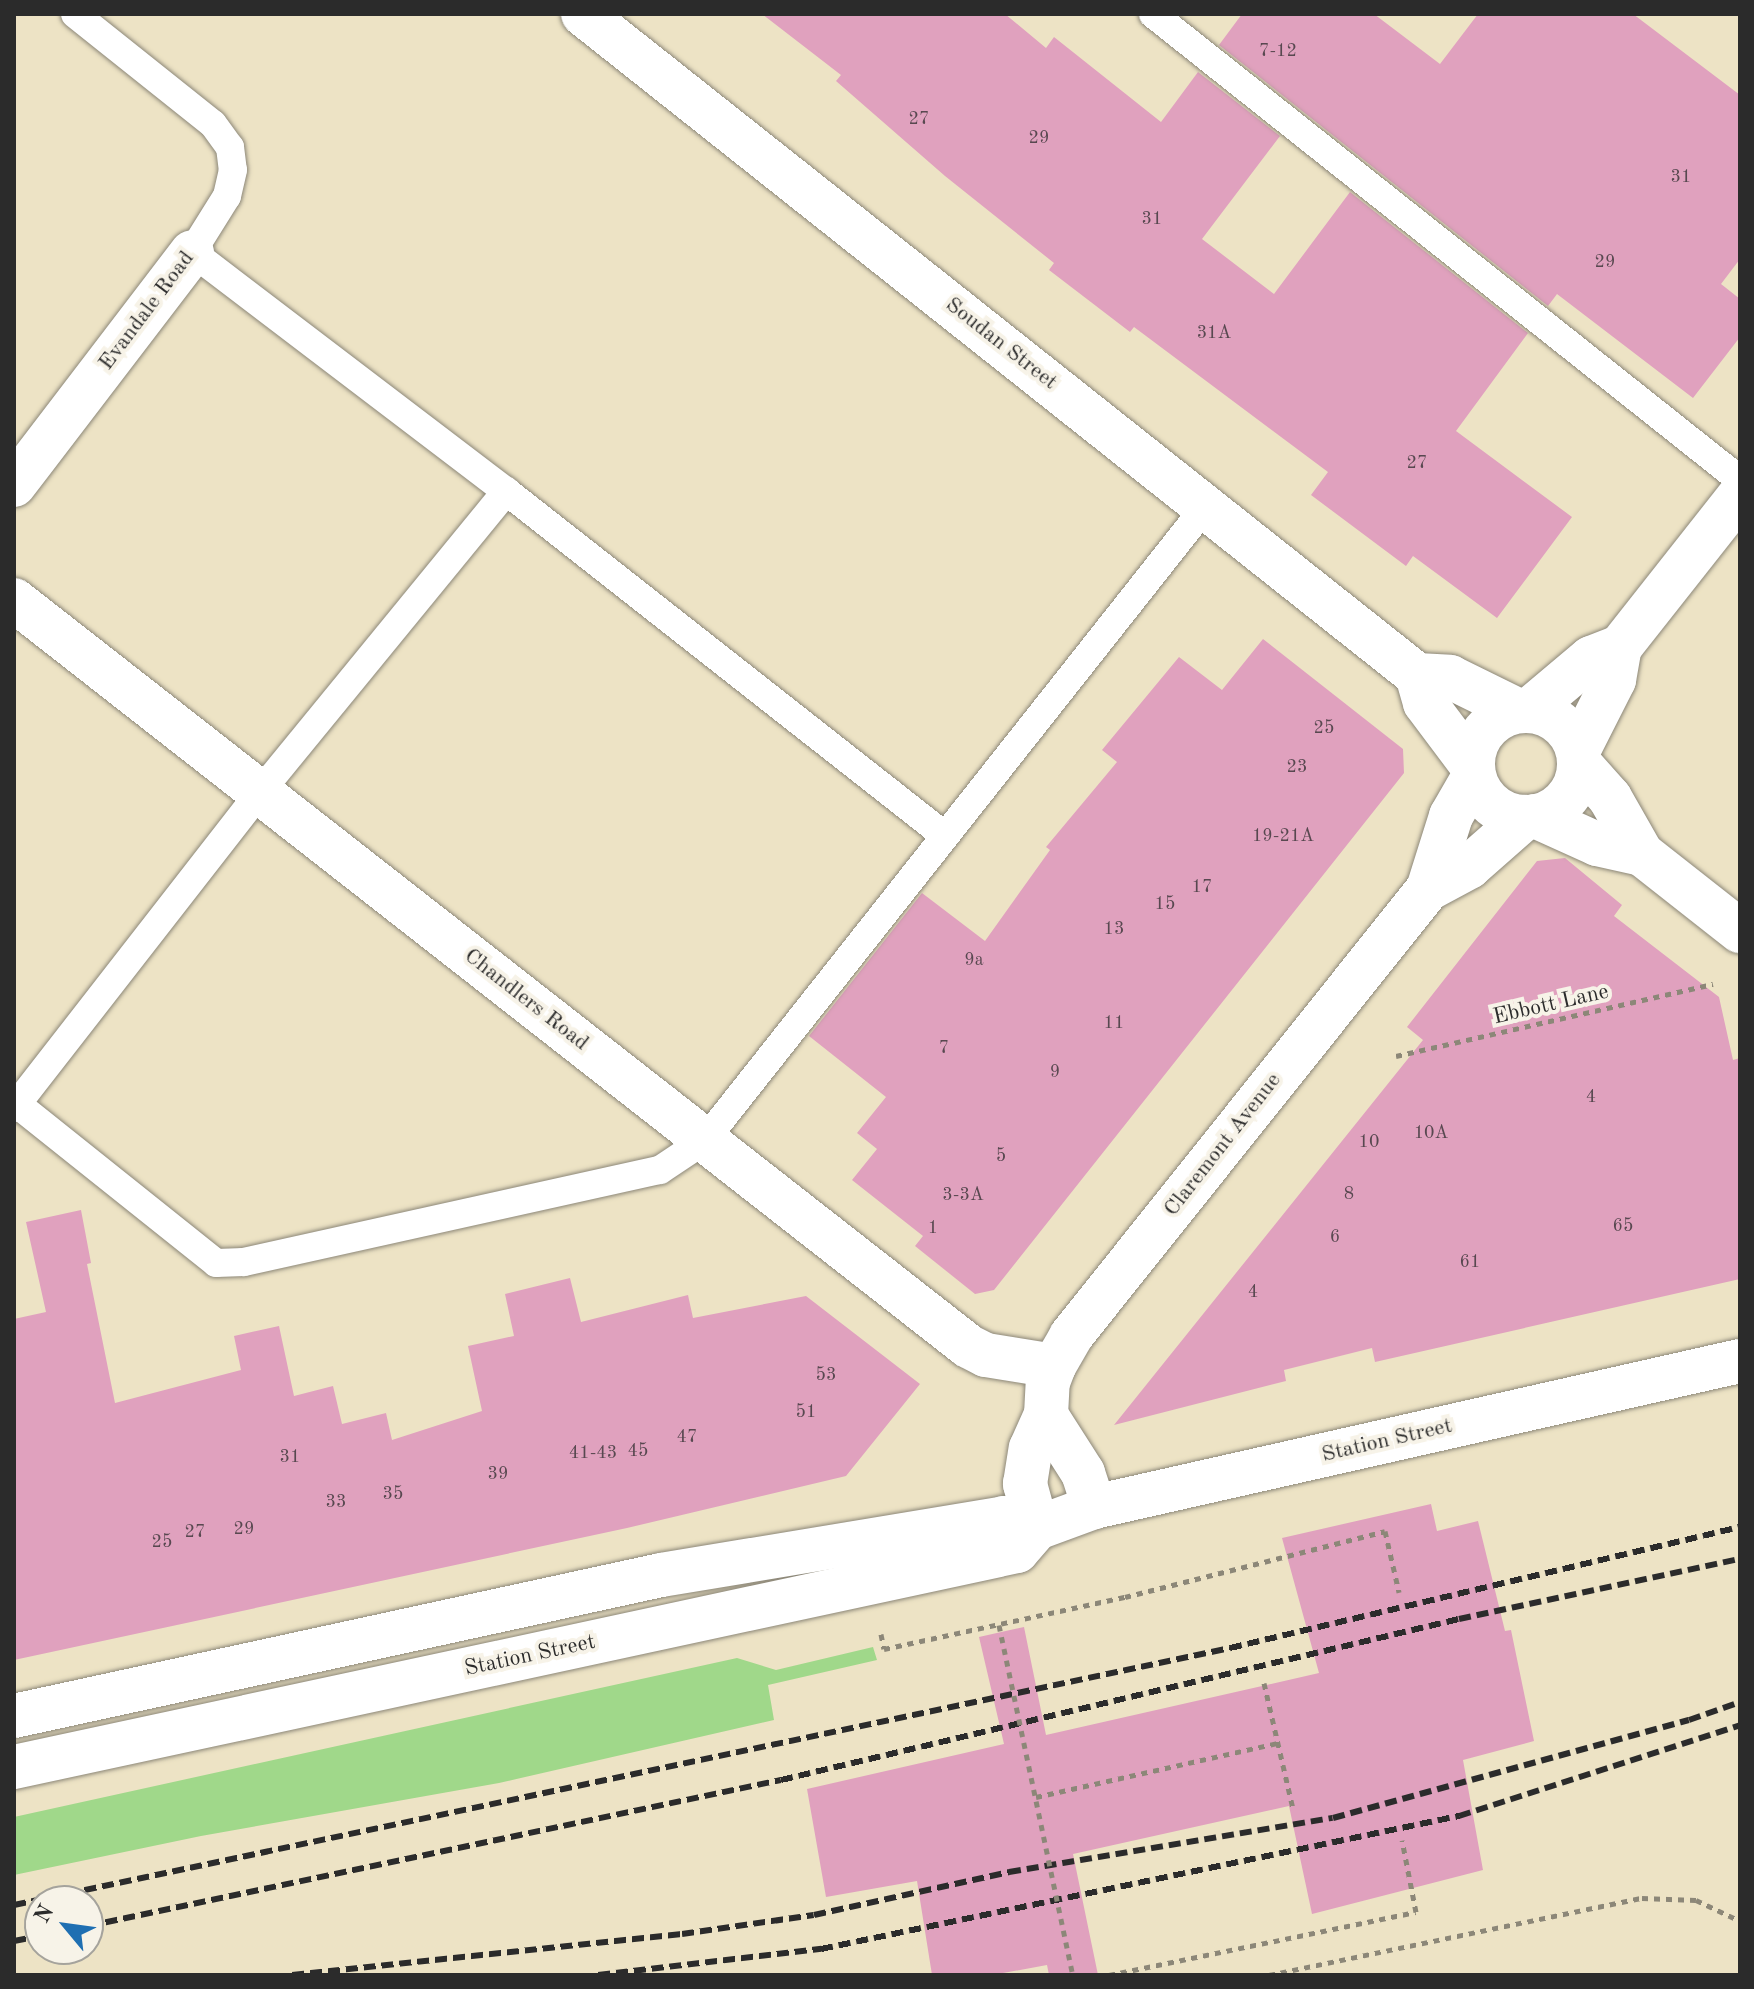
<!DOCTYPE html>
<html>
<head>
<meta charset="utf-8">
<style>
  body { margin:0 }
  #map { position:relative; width:1754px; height:1989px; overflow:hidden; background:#ede3c5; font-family:"Old Standard TT",serif }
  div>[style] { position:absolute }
  .green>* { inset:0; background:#a0d88a }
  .building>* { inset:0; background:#e0a1be }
  .path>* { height:5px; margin-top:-2.5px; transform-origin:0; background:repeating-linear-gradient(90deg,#8c8778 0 6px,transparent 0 12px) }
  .roads { filter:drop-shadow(0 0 2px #8c8778) drop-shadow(0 0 2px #8c8778) }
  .lane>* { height:28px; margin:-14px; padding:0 14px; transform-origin:14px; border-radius:14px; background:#fff }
  .street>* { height:44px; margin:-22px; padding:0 22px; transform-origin:22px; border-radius:22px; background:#fff }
  .street>.ring { margin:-22px; padding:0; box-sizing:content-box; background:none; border:44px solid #fff; border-radius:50% }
  .secondary>* { height:44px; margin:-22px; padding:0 22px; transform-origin:22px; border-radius:22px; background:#fff }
  .rail>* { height:6px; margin-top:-3px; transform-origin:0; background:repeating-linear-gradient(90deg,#2b2b2b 0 12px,transparent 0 18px) }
  .path-bridge>* { height:5px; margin-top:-2.5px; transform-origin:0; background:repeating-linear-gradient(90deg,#8c8778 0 6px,transparent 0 12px) }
  span { translate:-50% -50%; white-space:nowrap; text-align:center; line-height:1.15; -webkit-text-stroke:8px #f7f3e8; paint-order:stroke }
  .number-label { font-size:18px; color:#584850 }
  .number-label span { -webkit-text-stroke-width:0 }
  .street-label { font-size:22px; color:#2b2b2b }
  .frame { position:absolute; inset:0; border:16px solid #2b2b2b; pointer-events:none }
  .north { position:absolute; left:24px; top:1885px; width:80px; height:80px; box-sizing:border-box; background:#f7f3e8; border:2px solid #a5a39c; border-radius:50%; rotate:299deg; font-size:22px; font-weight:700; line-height:32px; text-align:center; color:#2b2b2b }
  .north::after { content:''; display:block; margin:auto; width:28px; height:36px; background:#1f6fb2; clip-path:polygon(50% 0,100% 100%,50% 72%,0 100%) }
</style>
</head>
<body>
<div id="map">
  <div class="green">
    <i style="clip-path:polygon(873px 1647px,877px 1660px,768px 1685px,774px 1720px,499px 1783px,201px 1836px,14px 1875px,14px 1817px,737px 1658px,776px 1670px)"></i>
  </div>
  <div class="building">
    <i style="clip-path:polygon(762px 14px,1005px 14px,1046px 48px,1054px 37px,1161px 122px,1198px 72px,1280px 136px,1202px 239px,1274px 294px,1350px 192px,1528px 333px,1456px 431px,1572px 517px,1497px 618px,1413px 556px,1406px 566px,1311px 495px,1328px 472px,1134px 327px,1130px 332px,1049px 270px,1054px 263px,945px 176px,836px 81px,841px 75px)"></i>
    <i style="clip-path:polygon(1242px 14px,1374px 14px,1440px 64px,1478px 14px,1633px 14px,1740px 95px,1740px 259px,1721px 284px,1740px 299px,1740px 337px,1693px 398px,1557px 294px,1548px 306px,1219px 45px)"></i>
    <i style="clip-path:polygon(1263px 639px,1403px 749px,1404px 773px,994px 1290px,975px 1294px,915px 1246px,923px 1236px,852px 1180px,877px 1149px,857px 1133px,886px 1097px,809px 1036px,922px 893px,985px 941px,1050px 850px,1046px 847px,1117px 762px,1102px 750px,1179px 657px,1222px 690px)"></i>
    <i style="clip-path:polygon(1565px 858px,1622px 905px,1614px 916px,1719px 997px,1733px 1060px,1740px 1058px,1740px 1279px,1375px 1362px,1372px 1348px,1284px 1370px,1286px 1381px,1114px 1425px,1423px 1040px,1407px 1027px,1537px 861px)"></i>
    <i style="clip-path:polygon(81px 1210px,91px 1263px,87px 1264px,115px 1403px,241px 1370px,234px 1336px,279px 1326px,294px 1396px,333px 1386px,342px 1424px,386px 1413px,392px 1440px,482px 1411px,468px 1346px,514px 1336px,505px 1294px,570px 1278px,581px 1322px,688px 1295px,693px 1318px,806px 1296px,920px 1384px,846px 1476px,627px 1528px,14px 1660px,14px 1319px,46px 1312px,26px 1222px)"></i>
    <i style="clip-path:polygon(1431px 1504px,1437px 1531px,1478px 1521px,1505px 1631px,1511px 1630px,1534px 1741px,1463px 1760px,1483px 1870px,1312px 1914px,1289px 1806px,1073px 1854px,1098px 1975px,1049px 1975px,1047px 1965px,992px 1975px,932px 1975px,917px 1881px,826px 1897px,807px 1789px,1004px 1744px,979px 1637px,1024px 1627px,1046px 1735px,1319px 1673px,1282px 1538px)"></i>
  </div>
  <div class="path">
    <i style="left:1396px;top:1056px;width:325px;rotate:-12.8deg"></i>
    <i style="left:881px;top:1634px;width:15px;rotate:79deg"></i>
    <i style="left:884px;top:1649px;width:247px;rotate:-12.2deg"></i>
    <i style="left:1125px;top:1597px;width:268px;rotate:-14.2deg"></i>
    <i style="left:1385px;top:1531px;width:63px;rotate:77.1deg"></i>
    <i style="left:1264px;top:1683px;width:129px;rotate:77deg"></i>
    <i style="left:1036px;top:1797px;width:247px;rotate:-12.6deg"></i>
    <i style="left:1109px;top:1975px;width:313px;rotate:-11.6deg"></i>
    <i style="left:1416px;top:1912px;width:73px;rotate:-101deg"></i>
    <i style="left:1269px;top:1975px;width:381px;rotate:-11.7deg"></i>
    <i style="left:1642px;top:1898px;width:54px;rotate:2.1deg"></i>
    <i style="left:1696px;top:1900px;width:49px;rotate:25.5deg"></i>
  </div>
  <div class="roads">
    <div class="lane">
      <i style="left:75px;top:14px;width:176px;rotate:38.6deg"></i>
      <i style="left:213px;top:124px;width:29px;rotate:54deg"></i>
      <i style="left:230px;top:147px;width:23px;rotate:83deg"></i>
      <i style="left:233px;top:170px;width:27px;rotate:103deg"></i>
      <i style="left:227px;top:196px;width:66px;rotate:122deg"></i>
      <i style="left:192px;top:252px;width:395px;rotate:37.3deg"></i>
      <i style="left:506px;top:491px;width:557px;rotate:38.15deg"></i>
      <i style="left:1153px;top:14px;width:749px;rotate:38.44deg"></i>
      <i style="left:17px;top:1104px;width:255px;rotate:38.6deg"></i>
      <i style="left:216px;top:1263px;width:28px;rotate:-2deg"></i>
      <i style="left:244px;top:1262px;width:426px;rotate:-12.5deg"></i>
      <i style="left:660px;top:1170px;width:54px;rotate:-33.7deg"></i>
      <i style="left:705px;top:1140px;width:808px;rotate:-51.68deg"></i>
      <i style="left:14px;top:1108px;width:400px;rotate:-52.1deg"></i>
      <i style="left:260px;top:792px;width:389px;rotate:-50.7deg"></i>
    </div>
    <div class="street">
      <i style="left:583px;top:14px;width:1064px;rotate:38.4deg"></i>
      <i style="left:1417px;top:675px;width:33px;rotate:3deg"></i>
      <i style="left:1450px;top:677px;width:77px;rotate:26.2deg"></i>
      <i style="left:14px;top:485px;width:293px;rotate:-52.6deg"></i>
      <i style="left:14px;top:600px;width:1211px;rotate:38.02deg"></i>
      <i style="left:968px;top:1346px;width:20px;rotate:27deg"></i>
      <i style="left:986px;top:1355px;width:69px;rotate:9.2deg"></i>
      <i style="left:1417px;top:675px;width:29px;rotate:74deg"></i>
      <i style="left:1425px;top:703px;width:80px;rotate:53.1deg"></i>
      <i style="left:1529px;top:710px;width:81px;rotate:-40deg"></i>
      <i style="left:1591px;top:658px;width:31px;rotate:-21deg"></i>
      <i class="ring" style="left:1473px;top:711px;width:62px;height:62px"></i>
      <i style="left:1578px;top:751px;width:80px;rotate:-63.1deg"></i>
      <i style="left:1614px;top:680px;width:34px;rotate:-80deg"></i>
      <i style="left:1620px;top:647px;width:194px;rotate:-51.7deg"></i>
      <i style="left:1579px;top:763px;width:47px;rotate:48.5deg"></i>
      <i style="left:1610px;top:798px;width:64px;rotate:60.3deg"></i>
      <i style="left:1642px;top:854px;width:125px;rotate:38.2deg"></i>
      <i style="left:1535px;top:816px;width:68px;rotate:24.3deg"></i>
      <i style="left:1597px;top:844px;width:46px;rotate:12.5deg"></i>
      <i style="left:1428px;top:889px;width:77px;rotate:-72.5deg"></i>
      <i style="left:1451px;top:816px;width:46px;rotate:-60.1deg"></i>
      <i style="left:1046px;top:1415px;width:69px;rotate:57.5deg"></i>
      <i style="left:1083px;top:1473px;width:36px;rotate:72deg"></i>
      <i style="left:1037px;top:1528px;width:46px;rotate:-105.3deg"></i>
      <i style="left:1025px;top:1484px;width:36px;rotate:-81deg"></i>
      <i style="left:1031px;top:1448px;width:36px;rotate:-66deg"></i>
      <i style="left:1046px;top:1415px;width:33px;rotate:-87deg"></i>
      <i style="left:1048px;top:1382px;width:17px;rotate:-69deg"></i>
      <i style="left:1054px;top:1366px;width:34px;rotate:-60deg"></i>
      <i style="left:1071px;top:1336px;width:572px;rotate:-51.39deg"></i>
      <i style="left:1428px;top:889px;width:47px;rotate:-28.2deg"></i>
      <i style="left:1469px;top:867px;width:76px;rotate:-41.3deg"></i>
    </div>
    <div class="secondary">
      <i style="left:14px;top:1716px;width:662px;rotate:-12.29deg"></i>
      <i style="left:661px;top:1575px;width:348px;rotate:-9.4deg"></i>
      <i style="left:1004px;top:1518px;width:34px;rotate:17deg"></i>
      <i style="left:14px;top:1767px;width:1026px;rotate:-12.15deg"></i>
      <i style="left:1017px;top:1551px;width:30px;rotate:-49deg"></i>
      <i style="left:1037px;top:1528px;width:61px;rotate:-20.2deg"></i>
      <i style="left:1094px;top:1507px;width:662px;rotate:-12.74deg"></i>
    </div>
  </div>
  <div class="rail">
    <i style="left:14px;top:1905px;width:1243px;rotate:-11.93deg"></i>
    <i style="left:1230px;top:1648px;width:524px;rotate:-13.35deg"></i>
    <i style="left:88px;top:1926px;width:708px;rotate:-11.9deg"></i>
    <i style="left:781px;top:1780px;width:697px;rotate:-13.36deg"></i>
    <i style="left:1459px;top:1619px;width:287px;rotate:-12.1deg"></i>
    <i style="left:14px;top:1941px;width:26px;rotate:-11deg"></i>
    <i style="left:292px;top:1975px;width:392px;rotate:-6deg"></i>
    <i style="left:682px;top:1934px;width:133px;rotate:-8.2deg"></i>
    <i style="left:814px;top:1915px;width:200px;rotate:-12.4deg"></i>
    <i style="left:1009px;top:1872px;width:328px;rotate:-9.5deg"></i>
    <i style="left:1333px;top:1818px;width:369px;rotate:-15.4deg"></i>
    <i style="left:1689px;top:1720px;width:54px;rotate:-19.4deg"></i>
    <i style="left:598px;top:1975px;width:225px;rotate:-6.7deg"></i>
    <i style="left:821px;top:1949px;width:652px;rotate:-11.78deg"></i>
    <i style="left:1459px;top:1816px;width:295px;rotate:-17.9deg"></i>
  </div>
  <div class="path-bridge">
    <i style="left:999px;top:1625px;width:358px;rotate:78.1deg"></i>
  </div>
  <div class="number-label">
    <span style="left:1278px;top:51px">7-12</span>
    <span style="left:919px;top:119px">27</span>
    <span style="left:1039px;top:138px">29</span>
    <span style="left:1681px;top:177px">31</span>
    <span style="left:1152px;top:219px">31</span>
    <span style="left:1605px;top:262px">29</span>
    <span style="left:1214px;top:333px">31A</span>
    <span style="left:1417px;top:463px">27</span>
    <span style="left:1324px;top:728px">25</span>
    <span style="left:1297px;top:767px">23</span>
    <span style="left:1283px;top:836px">19-21A</span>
    <span style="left:1202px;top:887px">17</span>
    <span style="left:1165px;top:904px">15</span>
    <span style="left:1114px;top:929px">13</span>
    <span style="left:974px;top:960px">9a</span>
    <span style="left:1114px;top:1023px">11</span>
    <span style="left:944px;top:1048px">7</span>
    <span style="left:1055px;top:1072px">9</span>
    <span style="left:1591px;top:1097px">4</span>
    <span style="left:1431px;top:1133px">10A</span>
    <span style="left:1369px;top:1142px">10</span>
    <span style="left:1001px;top:1156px">5</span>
    <span style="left:1349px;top:1194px">8</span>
    <span style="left:963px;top:1195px">3-3A</span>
    <span style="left:1623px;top:1226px">65</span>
    <span style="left:933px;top:1228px">1</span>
    <span style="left:1335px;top:1237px">6</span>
    <span style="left:1470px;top:1262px">61</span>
    <span style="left:1253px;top:1292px">4</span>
    <span style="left:826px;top:1375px">53</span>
    <span style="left:806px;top:1412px">51</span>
    <span style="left:687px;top:1437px">47</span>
    <span style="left:638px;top:1451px">45</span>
    <span style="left:593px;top:1453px">41-43</span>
    <span style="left:290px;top:1457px">31</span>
    <span style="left:498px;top:1474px">39</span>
    <span style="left:393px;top:1494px">35</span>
    <span style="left:336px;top:1502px">33</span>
    <span style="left:244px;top:1529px">29</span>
    <span style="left:195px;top:1532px">27</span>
    <span style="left:162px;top:1542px">25</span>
  </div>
  <div class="street-label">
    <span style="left:147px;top:311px;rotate:-53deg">Evandale Road</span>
    <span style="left:1001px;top:344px;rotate:38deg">Soudan Street</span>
    <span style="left:526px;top:1000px;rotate:38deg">Chandlers Road</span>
    <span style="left:1551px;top:1005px;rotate:-13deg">Ebbott Lane</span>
    <span style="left:1223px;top:1145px;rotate:-52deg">Claremont Avenue</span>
    <span style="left:1387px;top:1441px;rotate:-13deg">Station Street</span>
    <span style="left:530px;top:1656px;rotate:-12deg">Station Street</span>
  </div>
  <div class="frame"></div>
  <div class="north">N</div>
</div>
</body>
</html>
